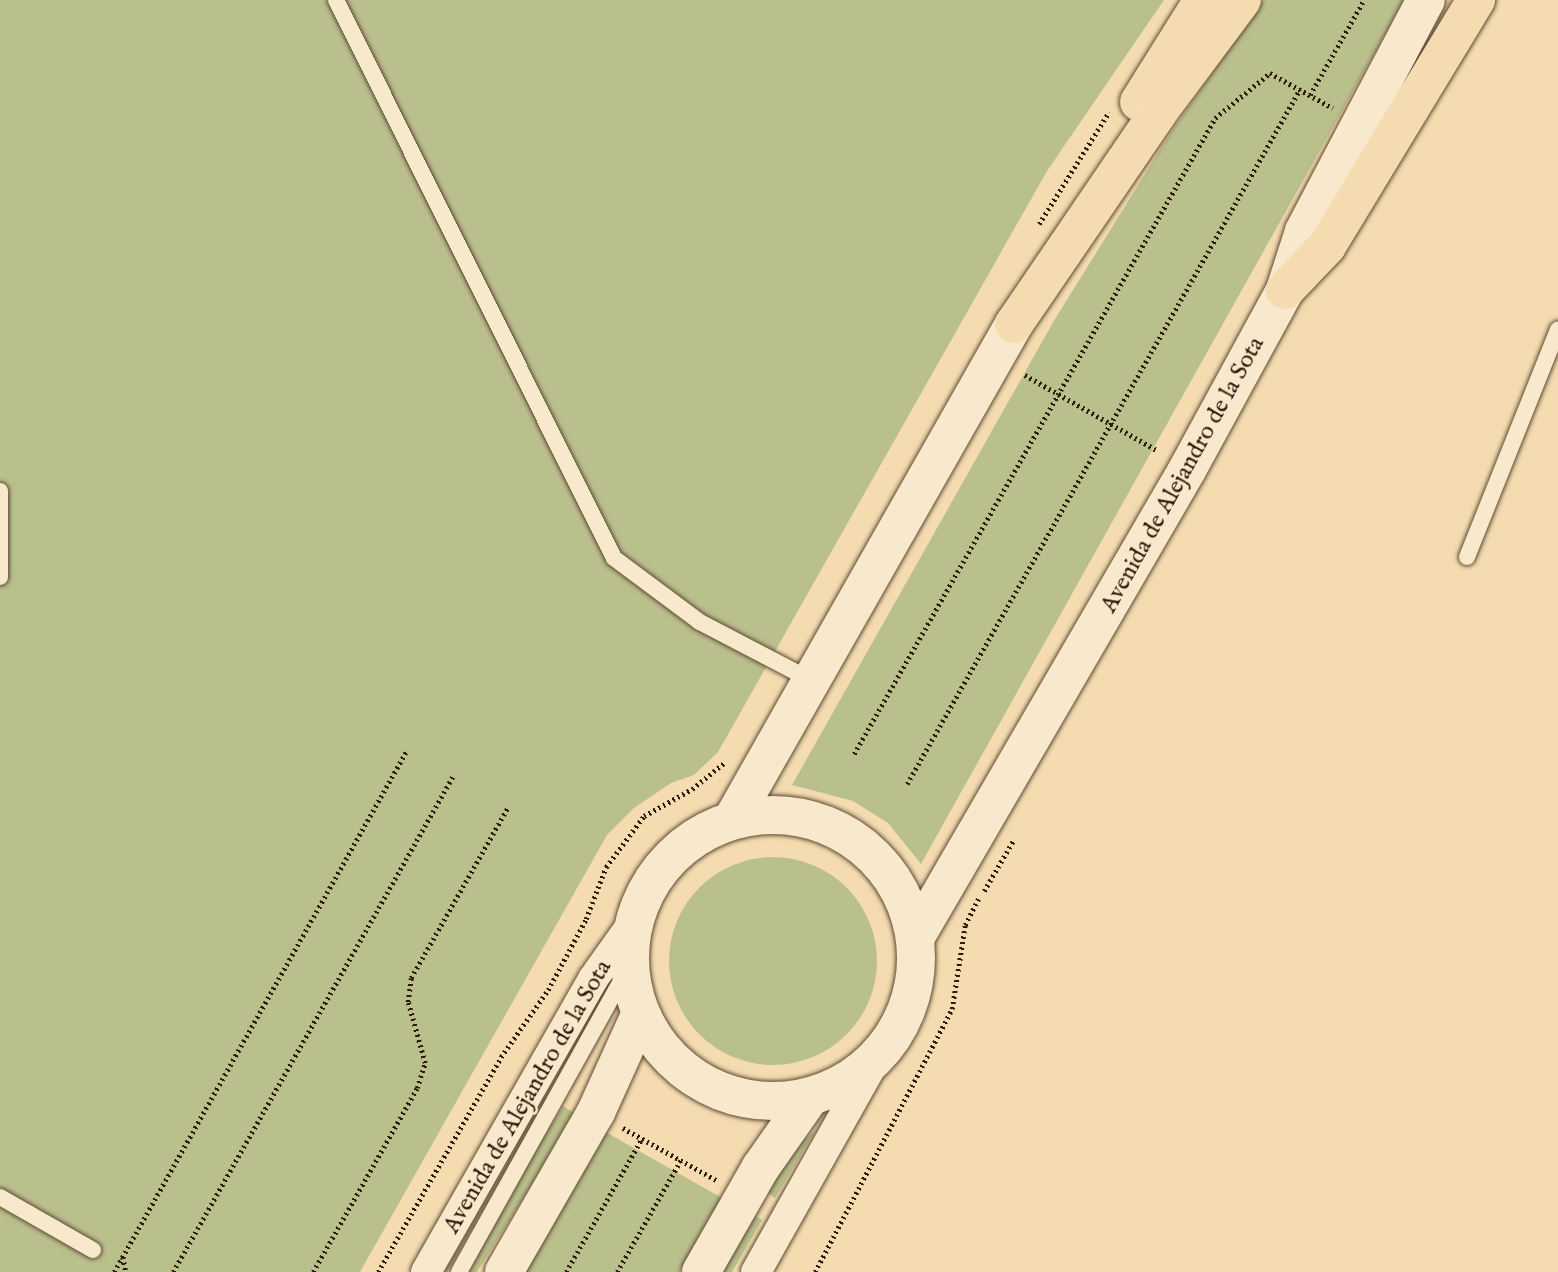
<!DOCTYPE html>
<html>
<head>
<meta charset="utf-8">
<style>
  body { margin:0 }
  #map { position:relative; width:1558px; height:1272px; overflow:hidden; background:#f4dcb0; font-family:"IM FELL English",serif }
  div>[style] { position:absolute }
  .green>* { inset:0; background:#bac08c; transform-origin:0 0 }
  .round { border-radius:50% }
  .path>* { height:4.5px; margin-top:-2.25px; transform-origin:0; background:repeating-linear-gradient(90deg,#2d1a0b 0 2px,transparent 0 5.5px) }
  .roads { filter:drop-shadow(0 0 2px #5f4a34) drop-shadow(0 0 2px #5f4a34) }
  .lane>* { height:16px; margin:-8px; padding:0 8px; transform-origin:8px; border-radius:8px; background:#f8e8cc }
  .street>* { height:30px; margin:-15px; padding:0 15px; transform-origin:15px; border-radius:15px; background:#f8e8cc }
  .secondary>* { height:38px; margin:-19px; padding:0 19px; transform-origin:19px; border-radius:19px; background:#f8e8cc }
  .secondary>.ring { margin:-19px; padding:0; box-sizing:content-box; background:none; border:38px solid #f8e8cc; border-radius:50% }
  .highway>* { height:38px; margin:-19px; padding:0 19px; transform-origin:19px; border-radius:19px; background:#f4dcb0 }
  span { translate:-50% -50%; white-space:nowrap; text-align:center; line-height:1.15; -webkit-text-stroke:5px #f8e8cc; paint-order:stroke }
  .street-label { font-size:24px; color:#2d1a0b }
</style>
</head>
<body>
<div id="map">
  <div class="green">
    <i style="clip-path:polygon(0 0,1164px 0,1047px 171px,718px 752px,694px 775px,671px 783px,634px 808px,607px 835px,360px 1272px,0 1272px)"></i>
    <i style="clip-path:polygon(1264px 0,1404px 0,921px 864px,888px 823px,853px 801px,792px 785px,1055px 319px,1171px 132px)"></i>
    <i class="round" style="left:669px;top:857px;width:208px;height:208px"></i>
    <i style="left:541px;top:1094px;width:8px;height:205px;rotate:30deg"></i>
    <i style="left:563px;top:1106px;width:15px;height:191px;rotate:32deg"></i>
    <i style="clip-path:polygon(602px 1130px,722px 1198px,679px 1272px,522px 1272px)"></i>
    <i style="clip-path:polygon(816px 1130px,775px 1198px,763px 1190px,790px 1152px)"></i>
    <i style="left:750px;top:1213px;width:14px;height:68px;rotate:30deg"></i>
  </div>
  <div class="path">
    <i style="left:1310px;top:95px;width:109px;rotate:-60.4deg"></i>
    <i style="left:1039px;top:224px;width:132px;rotate:-58deg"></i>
    <i style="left:1025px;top:375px;width:153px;rotate:29.7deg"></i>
    <i style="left:854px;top:754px;width:731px;rotate:-60.42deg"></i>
    <i style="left:1215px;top:118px;width:71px;rotate:-39.3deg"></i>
    <i style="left:1270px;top:73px;width:72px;rotate:29.1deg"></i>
    <i style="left:907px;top:784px;width:798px;rotate:-60.51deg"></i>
    <i style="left:984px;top:891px;width:58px;rotate:-59.9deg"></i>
    <i style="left:623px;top:1128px;width:107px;rotate:29.2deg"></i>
    <i style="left:123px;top:1257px;width:15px;rotate:79deg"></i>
    <i style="left:114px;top:1272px;width:599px;rotate:-60.69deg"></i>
    <i style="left:173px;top:1272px;width:570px;rotate:-60.55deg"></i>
    <i style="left:313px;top:1272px;width:211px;rotate:-60.5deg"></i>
    <i style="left:417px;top:1088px;width:26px;rotate:-72deg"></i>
    <i style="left:425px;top:1063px;width:63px;rotate:-105.6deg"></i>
    <i style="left:408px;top:1002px;width:24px;rotate:-83deg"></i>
    <i style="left:411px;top:978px;width:197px;rotate:-60.4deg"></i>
    <i style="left:378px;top:1272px;width:248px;rotate:-60.2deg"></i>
    <i style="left:501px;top:1057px;width:82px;rotate:-55deg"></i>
    <i style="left:548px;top:990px;width:81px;rotate:-61.8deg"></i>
    <i style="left:586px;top:919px;width:56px;rotate:-69deg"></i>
    <i style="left:606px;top:867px;width:64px;rotate:-53.3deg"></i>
    <i style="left:644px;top:816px;width:55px;rotate:-29.4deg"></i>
    <i style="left:692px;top:789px;width:41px;rotate:-39.1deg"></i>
    <i style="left:566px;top:1272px;width:154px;rotate:-60.4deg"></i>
    <i style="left:617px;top:1272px;width:129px;rotate:-60.3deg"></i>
    <i style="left:815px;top:1272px;width:297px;rotate:-62.5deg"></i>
    <i style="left:952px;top:1009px;width:85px;rotate:-81.2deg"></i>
    <i style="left:965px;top:925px;width:30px;rotate:-63deg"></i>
  </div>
  <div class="roads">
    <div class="lane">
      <i style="left:336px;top:0;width:623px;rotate:63.52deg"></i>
      <i style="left:614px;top:558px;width:107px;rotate:36.7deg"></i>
      <i style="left:700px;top:622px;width:125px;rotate:27.6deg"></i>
      <i style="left:0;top:491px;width:86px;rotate:90deg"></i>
      <i style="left:1467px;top:557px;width:245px;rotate:-68.2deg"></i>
      <i style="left:0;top:1197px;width:107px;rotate:29.7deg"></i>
      <i style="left:459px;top:1272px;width:350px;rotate:-60.9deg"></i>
    </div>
    <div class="street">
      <i style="left:426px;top:1272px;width:337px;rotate:-60.3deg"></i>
      <i style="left:593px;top:979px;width:69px;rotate:-54.5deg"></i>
      <i style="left:756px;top:1272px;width:245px;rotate:-60.7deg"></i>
    </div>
    <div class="secondary">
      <i class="ring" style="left:630px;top:815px;width:248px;height:248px"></i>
      <i style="left:732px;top:820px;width:571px;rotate:-60.38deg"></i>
      <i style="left:915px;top:938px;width:541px;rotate:-59.83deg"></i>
      <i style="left:1187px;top:470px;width:205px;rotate:-61.4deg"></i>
      <i style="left:1285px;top:290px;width:62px;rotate:-72.1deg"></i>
      <i style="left:1304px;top:231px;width:261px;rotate:-62.2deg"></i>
      <i style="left:504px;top:1272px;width:185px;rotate:-60.1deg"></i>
      <i style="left:596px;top:1112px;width:107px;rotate:-65.6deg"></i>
      <i style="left:701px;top:1272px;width:121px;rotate:-60.3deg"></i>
      <i style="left:761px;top:1167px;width:85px;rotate:-55deg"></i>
    </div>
    <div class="highway">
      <i style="left:1139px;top:102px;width:120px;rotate:-57.9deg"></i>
      <i style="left:1285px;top:290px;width:61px;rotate:-46.3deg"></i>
      <i style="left:1327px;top:246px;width:288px;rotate:-58.8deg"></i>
      <i style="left:1014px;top:324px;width:254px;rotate:-55.7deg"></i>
      <i style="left:1157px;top:114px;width:142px;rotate:-53.3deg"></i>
    </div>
  </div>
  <div class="street-label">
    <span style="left:1183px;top:475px;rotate:-61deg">Avenida de Alejandro de la Sota</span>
    <span style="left:528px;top:1097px;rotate:-60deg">Avenida de Alejandro de la Sota</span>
  </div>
</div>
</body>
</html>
